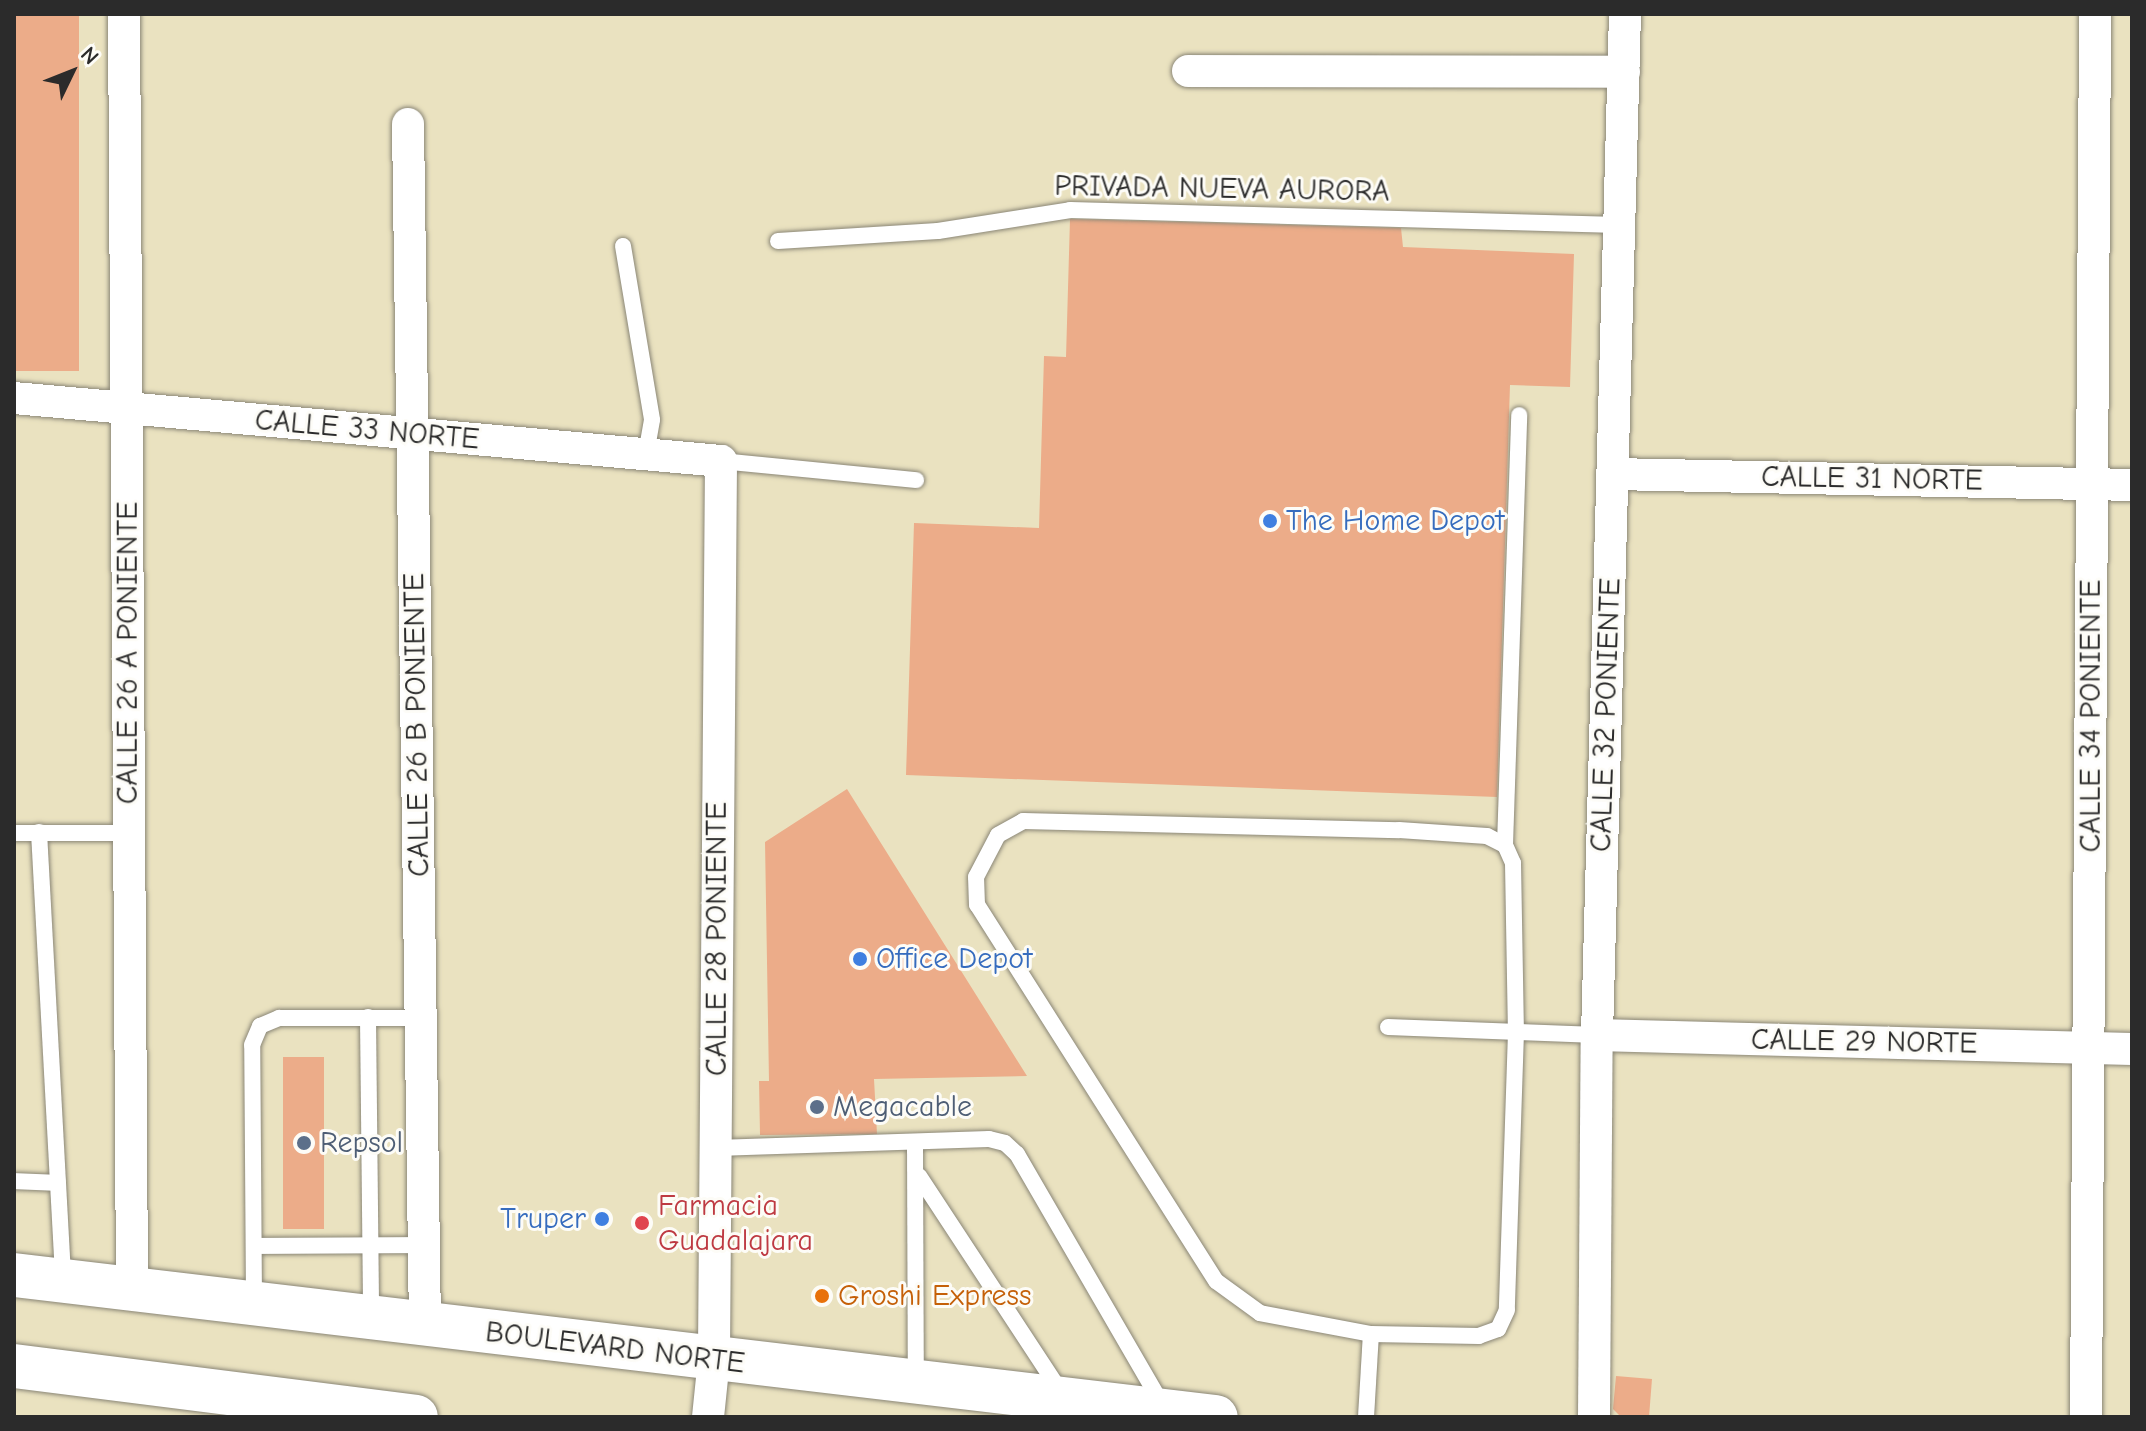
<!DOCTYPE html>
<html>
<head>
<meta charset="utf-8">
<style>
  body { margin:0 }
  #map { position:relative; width:2146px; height:1431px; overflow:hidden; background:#eae2c0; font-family:"Comic Neue",sans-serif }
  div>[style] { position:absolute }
  .building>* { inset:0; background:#ecac89; transform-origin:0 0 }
  .roads { filter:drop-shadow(0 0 2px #8a8676) drop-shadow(0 0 2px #8a8676) }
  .service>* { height:16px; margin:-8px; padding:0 8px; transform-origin:8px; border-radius:8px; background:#fff }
  .minor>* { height:32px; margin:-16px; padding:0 16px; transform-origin:16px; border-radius:16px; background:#fff }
  .primary>* { height:44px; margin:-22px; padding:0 22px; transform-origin:22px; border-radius:22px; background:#fff }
  .dots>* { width:22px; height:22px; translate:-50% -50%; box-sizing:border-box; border:4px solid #fdfcf7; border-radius:50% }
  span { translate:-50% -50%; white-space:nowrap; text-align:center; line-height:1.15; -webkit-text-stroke:6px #fdfcf7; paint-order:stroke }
  .street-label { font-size:30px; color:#2b2b2b }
  .shop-label { font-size:30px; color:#366cbe }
  .left { translate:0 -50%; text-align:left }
  .right { translate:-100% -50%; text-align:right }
  .service-label { font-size:30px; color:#4e5e75 }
  .health-label { font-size:30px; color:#be3a42 }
  .food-label { font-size:30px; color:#c56008 }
  .frame { position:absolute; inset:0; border:16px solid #2b2b2b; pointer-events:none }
  .north { position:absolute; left:32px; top:32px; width:80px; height:80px; -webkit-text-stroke:6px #fdfcf7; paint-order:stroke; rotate:47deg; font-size:22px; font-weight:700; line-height:32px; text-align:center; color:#2b2b2b }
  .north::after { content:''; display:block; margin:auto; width:28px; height:36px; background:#2b2b2b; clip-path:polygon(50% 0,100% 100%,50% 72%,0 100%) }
</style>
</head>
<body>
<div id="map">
  <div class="building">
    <i style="left:14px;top:14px;width:65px;height:357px"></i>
    <i style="clip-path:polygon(1070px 219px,1401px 228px,1403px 247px,1574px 254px,1570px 387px,1510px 385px,1497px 797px,906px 775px,914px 523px,1039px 528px,1044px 356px,1066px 357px)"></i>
    <i style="clip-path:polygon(847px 789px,1027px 1076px,874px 1079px,877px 1134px,760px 1135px,759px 1081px,769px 1081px,765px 842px)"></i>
    <i style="left:283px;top:1057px;width:41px;height:172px"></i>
    <i style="clip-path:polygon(1616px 1376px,1652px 1379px,1649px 1417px,1621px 1417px,1613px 1409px)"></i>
  </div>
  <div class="roads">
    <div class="service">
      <i style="left:778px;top:241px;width:160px;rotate:-3.6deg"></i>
      <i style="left:938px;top:231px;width:134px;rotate:-9deg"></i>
      <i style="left:1070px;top:210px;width:549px;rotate:1.57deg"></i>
      <i style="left:623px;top:246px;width:176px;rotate:80.5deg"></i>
      <i style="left:652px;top:420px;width:35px;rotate:100deg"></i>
      <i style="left:721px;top:461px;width:196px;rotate:5.6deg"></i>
      <i style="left:1023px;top:821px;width:376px;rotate:1.4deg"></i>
      <i style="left:1399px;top:830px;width:88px;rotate:3.9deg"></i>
      <i style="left:1487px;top:836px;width:20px;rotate:27deg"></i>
      <i style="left:1505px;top:845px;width:20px;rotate:66deg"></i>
      <i style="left:1513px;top:863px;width:169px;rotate:89deg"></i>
      <i style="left:1516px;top:1032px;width:278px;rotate:91.9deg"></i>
      <i style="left:1507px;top:1310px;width:21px;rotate:115deg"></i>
      <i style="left:1498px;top:1329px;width:20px;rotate:160deg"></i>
      <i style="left:1479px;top:1336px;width:108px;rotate:-178.9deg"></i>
      <i style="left:1371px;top:1334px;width:113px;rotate:-169.3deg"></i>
      <i style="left:1260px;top:1313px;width:54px;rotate:-144deg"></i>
      <i style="left:1216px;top:1281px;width:446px;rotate:-122.4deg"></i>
      <i style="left:977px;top:905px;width:28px;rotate:-92deg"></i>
      <i style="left:976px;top:877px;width:47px;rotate:-62.4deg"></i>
      <i style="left:998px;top:835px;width:29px;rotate:-29deg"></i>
      <i style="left:39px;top:832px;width:447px;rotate:86.9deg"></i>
      <i style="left:14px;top:833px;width:115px"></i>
      <i style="left:1505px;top:845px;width:430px;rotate:-88.1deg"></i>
      <i style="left:368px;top:1017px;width:299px;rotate:89.4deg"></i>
      <i style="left:1388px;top:1027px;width:209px;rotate:2.2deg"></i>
      <i style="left:915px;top:1144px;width:234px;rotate:89.8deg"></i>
      <i style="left:716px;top:1148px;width:273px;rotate:-1.9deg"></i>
      <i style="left:989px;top:1139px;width:16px;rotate:14deg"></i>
      <i style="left:1005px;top:1143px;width:16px;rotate:43deg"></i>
      <i style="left:1017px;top:1154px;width:291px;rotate:59.9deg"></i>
      <i style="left:919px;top:1176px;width:258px;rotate:56.7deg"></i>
      <i style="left:14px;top:1181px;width:44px;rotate:2.6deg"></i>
      <i style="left:254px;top:1246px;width:170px;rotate:-0.3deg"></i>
      <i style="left:254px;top:1300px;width:255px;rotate:-90.4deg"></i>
      <i style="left:252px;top:1045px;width:21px;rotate:-67deg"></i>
      <i style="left:260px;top:1026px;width:21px;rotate:-23deg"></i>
      <i style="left:279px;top:1018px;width:142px"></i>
      <i style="left:1366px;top:1417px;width:83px;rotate:-86.6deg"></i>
    </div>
    <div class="minor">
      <i style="left:124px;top:14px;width:1277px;rotate:89.64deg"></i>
      <i style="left:1188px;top:71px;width:436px;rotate:0.1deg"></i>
      <i style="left:408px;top:124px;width:1201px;rotate:89.19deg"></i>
      <i style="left:14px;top:398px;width:710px;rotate:5.09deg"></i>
      <i style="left:721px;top:461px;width:898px;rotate:90.45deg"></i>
      <i style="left:714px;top:1359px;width:58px;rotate:95.9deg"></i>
      <i style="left:1613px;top:474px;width:519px;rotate:1.21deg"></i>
      <i style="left:1597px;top:1035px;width:535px;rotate:1.5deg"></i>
      <i style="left:1594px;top:1417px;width:382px;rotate:-89.6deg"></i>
      <i style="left:1597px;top:1035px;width:1021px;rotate:-88.43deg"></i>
      <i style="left:2086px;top:1417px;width:1403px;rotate:-89.63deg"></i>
    </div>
    <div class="primary">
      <i style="left:14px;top:1275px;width:1210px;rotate:6.74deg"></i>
      <i style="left:14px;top:1366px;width:405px;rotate:7.2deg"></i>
    </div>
  </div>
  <div class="dots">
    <i style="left:1270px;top:521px;background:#3f7fe0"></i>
    <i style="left:860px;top:959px;background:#3f7fe0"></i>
    <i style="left:817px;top:1107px;background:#5c6f8a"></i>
    <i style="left:304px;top:1143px;background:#5c6f8a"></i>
    <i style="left:602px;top:1219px;background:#3f7fe0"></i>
    <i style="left:642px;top:1223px;background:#e0444e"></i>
    <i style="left:822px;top:1296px;background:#e8710a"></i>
  </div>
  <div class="street-label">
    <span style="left:1222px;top:189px;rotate:1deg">PRIVADA NUEVA AURORA</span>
    <span style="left:367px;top:430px;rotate:5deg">CALLE 33 NORTE</span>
    <span style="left:1872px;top:479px;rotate:1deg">CALLE 31 NORTE</span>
    <span style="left:128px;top:653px;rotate:-90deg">CALLE 26 A PONIENTE</span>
    <span style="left:1606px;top:715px;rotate:-88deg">CALLE 32 PONIENTE</span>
    <span style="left:2091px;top:716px;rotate:-90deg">CALLE 34 PONIENTE</span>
    <span style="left:417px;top:725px;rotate:-91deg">CALLE 26 B PONIENTE</span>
    <span style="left:717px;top:939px;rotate:-90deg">CALLE 28 PONIENTE</span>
    <span style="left:1864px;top:1042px;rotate:1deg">CALLE 29 NORTE</span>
    <span style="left:615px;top:1348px;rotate:7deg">BOULEVARD NORTE</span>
  </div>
  <div class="shop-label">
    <span class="left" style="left:1286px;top:521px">The Home Depot</span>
    <span class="left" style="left:876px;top:959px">Office Depot</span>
    <span class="right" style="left:586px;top:1219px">Truper</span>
  </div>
  <div class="service-label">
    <span class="left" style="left:833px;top:1107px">Megacable</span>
    <span class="left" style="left:320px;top:1143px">Repsol</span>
  </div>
  <div class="health-label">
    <span class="left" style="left:658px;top:1223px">Farmacia<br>Guadalajara</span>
  </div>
  <div class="food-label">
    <span class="left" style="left:838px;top:1296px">Groshi Express</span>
  </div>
  <div class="frame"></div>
  <div class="north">N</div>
</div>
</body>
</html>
